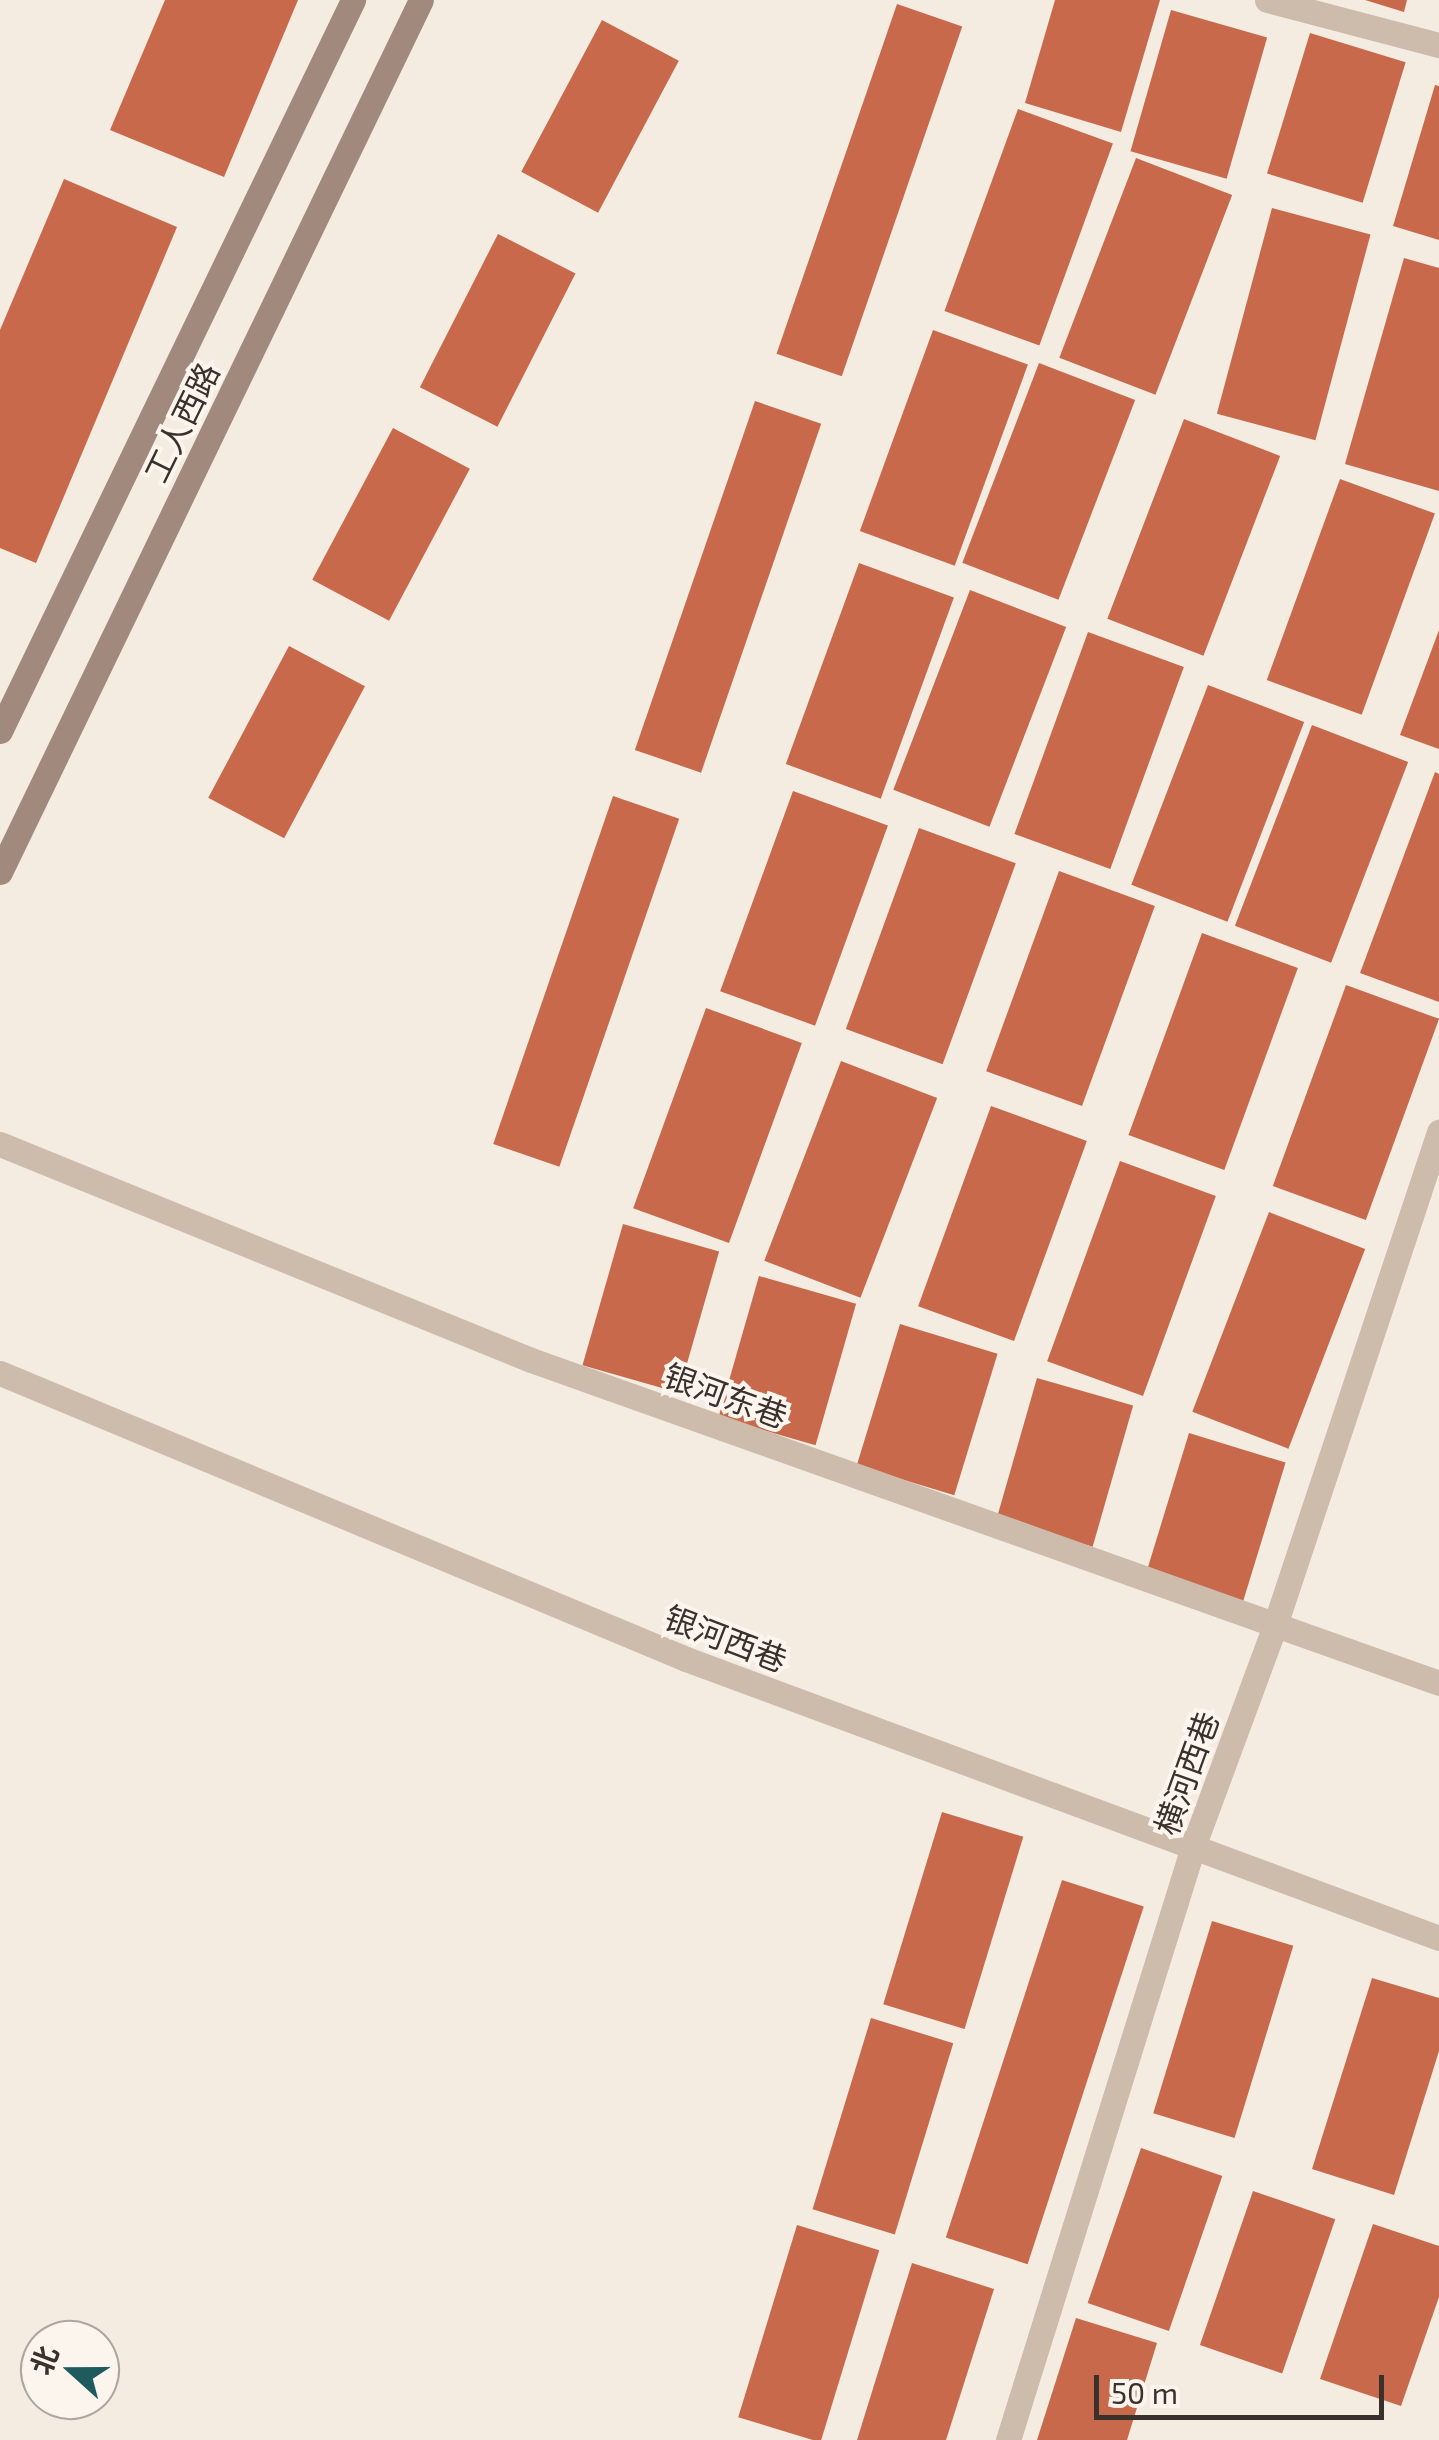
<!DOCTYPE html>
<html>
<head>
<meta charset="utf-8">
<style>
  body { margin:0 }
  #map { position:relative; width:1439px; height:2440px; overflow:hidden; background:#f4ebe1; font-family:"Exo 2","Noto Sans SC",sans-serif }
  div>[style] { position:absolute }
  .building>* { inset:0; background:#c8694b; transform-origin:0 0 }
  .street>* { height:25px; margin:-12.5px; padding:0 12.5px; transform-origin:12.5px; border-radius:12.5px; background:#cdbbac }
  .secondary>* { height:25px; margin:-12.5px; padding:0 12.5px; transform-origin:12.5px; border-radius:12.5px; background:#a18a7d }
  span { translate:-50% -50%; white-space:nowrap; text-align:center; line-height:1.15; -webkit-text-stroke:8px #fbf5ee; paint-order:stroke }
  .street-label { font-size:32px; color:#3b302b }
  .north { position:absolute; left:20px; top:2320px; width:100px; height:100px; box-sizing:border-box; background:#fbf5ee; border:2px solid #aea6a0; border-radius:50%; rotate:291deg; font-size:28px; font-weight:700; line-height:40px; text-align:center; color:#3b302b }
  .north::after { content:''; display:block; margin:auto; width:35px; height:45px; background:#1f5a5e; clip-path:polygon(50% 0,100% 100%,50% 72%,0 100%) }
  .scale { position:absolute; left:1094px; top:2375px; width:290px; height:45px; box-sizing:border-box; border:5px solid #3b302b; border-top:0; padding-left:12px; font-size:30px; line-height:35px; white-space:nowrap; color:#3b302b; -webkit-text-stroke:8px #fbf5ee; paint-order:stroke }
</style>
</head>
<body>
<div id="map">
  <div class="building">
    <i style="clip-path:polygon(165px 0,298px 0,224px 177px,110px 130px)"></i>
    <i style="clip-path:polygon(1055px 0,1160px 0,1121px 132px,1025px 103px)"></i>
    <i style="clip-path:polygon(1365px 0,1407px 0,1404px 12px)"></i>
    <i style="left:897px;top:4px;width:69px;height:370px;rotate:19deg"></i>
    <i style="left:1171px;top:10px;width:100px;height:147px;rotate:16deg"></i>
    <i style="left:602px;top:20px;width:87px;height:172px;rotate:28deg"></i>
    <i style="left:1310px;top:33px;width:100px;height:147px;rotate:17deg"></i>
    <i style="clip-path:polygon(1435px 85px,1439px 86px,1439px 240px,1393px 226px)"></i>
    <i style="left:1018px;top:109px;width:101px;height:215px;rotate:20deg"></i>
    <i style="left:1136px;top:158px;width:103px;height:214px;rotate:21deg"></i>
    <i style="clip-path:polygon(64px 179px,177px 227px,36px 563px,0 548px,0 330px)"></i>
    <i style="left:1272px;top:208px;width:102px;height:213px;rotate:15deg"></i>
    <i style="left:498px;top:234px;width:87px;height:172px;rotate:27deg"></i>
    <i style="clip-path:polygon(1404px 258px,1439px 268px,1439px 491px,1345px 464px)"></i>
    <i style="left:933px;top:330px;width:101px;height:214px;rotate:20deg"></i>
    <i style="left:1039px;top:363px;width:103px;height:214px;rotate:21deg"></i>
    <i style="left:755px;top:401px;width:70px;height:369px;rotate:19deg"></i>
    <i style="left:1184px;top:419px;width:103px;height:214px;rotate:21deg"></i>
    <i style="left:393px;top:428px;width:87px;height:172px;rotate:28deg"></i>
    <i style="left:1340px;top:479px;width:101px;height:214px;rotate:20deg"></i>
    <i style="left:859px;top:563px;width:101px;height:214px;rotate:20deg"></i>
    <i style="left:970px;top:590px;width:103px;height:214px;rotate:21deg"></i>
    <i style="clip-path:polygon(1439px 630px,1439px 749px,1400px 735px)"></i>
    <i style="left:1088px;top:632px;width:102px;height:215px;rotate:20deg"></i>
    <i style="left:289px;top:646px;width:86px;height:172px;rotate:28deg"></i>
    <i style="left:1208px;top:685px;width:103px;height:214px;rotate:21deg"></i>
    <i style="left:1312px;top:725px;width:103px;height:215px;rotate:21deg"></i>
    <i style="clip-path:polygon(1435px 772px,1439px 774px,1439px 1002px,1360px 973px)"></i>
    <i style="left:793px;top:791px;width:101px;height:213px;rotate:20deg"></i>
    <i style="left:613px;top:796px;width:70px;height:368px;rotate:19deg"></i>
    <i style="left:919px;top:828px;width:103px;height:214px;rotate:20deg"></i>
    <i style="left:1059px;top:871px;width:102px;height:213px;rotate:20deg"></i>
    <i style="left:1202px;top:933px;width:102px;height:215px;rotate:20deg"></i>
    <i style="left:1346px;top:985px;width:99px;height:214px;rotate:20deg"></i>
    <i style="left:706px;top:1008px;width:102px;height:213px;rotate:20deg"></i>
    <i style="left:841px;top:1061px;width:103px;height:214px;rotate:21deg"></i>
    <i style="left:991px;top:1106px;width:102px;height:213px;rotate:20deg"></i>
    <i style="left:1120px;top:1161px;width:102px;height:213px;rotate:20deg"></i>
    <i style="left:1269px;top:1212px;width:103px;height:214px;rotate:21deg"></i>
    <i style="left:623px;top:1224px;width:100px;height:147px;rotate:16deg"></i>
    <i style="left:759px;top:1276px;width:101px;height:147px;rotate:16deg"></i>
    <i style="left:900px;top:1324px;width:102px;height:148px;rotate:17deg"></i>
    <i style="left:1037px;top:1378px;width:100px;height:147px;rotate:16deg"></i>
    <i style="left:1189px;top:1433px;width:101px;height:147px;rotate:17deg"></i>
    <i style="left:942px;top:1812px;width:85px;height:201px;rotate:17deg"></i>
    <i style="left:1062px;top:1880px;width:86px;height:376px;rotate:18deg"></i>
    <i style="left:1212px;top:1921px;width:85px;height:201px;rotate:17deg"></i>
    <i style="clip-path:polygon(1372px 1978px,1439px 1998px,1439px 2051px,1394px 2195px,1312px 2169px)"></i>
    <i style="left:871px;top:2018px;width:86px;height:200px;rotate:17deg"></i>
    <i style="left:1141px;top:2148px;width:86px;height:164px;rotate:19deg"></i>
    <i style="left:1253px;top:2191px;width:87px;height:163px;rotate:19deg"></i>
    <i style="clip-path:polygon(1373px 2224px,1439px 2246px,1439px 2297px,1401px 2406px,1320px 2379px)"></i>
    <i style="left:797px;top:2225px;width:86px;height:201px;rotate:17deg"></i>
    <i style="clip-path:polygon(912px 2263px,994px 2289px,946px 2440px,857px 2440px)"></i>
    <i style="clip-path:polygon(1076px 2318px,1157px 2343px,1127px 2440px,1037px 2440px)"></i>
  </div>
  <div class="street">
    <i style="left:1267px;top:0;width:178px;rotate:14.7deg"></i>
    <i style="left:0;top:1144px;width:573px;rotate:22.14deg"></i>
    <i style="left:531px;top:1360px;width:964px;rotate:19.58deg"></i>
    <i style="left:0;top:1373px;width:743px;rotate:22.63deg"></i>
    <i style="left:686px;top:1659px;width:803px;rotate:20.33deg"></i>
    <i style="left:1008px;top:2440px;width:621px;rotate:-72.67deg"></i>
    <i style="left:1193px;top:1847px;width:237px;rotate:-69.7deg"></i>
    <i style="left:1275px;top:1625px;width:520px;rotate:-71.6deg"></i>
  </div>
  <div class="secondary">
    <i style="left:0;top:731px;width:812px;rotate:-64.22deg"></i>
    <i style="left:0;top:872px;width:968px;rotate:-64.23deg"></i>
  </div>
  <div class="street-label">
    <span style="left:181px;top:422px;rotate:-64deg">工人西路</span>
    <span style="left:726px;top:1395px;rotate:20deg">银河东巷</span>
    <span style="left:726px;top:1638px;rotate:21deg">银河西巷</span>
    <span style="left:1186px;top:1773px;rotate:-70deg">横河西巷</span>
  </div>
  <div class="north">北</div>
  <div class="scale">50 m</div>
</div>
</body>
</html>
